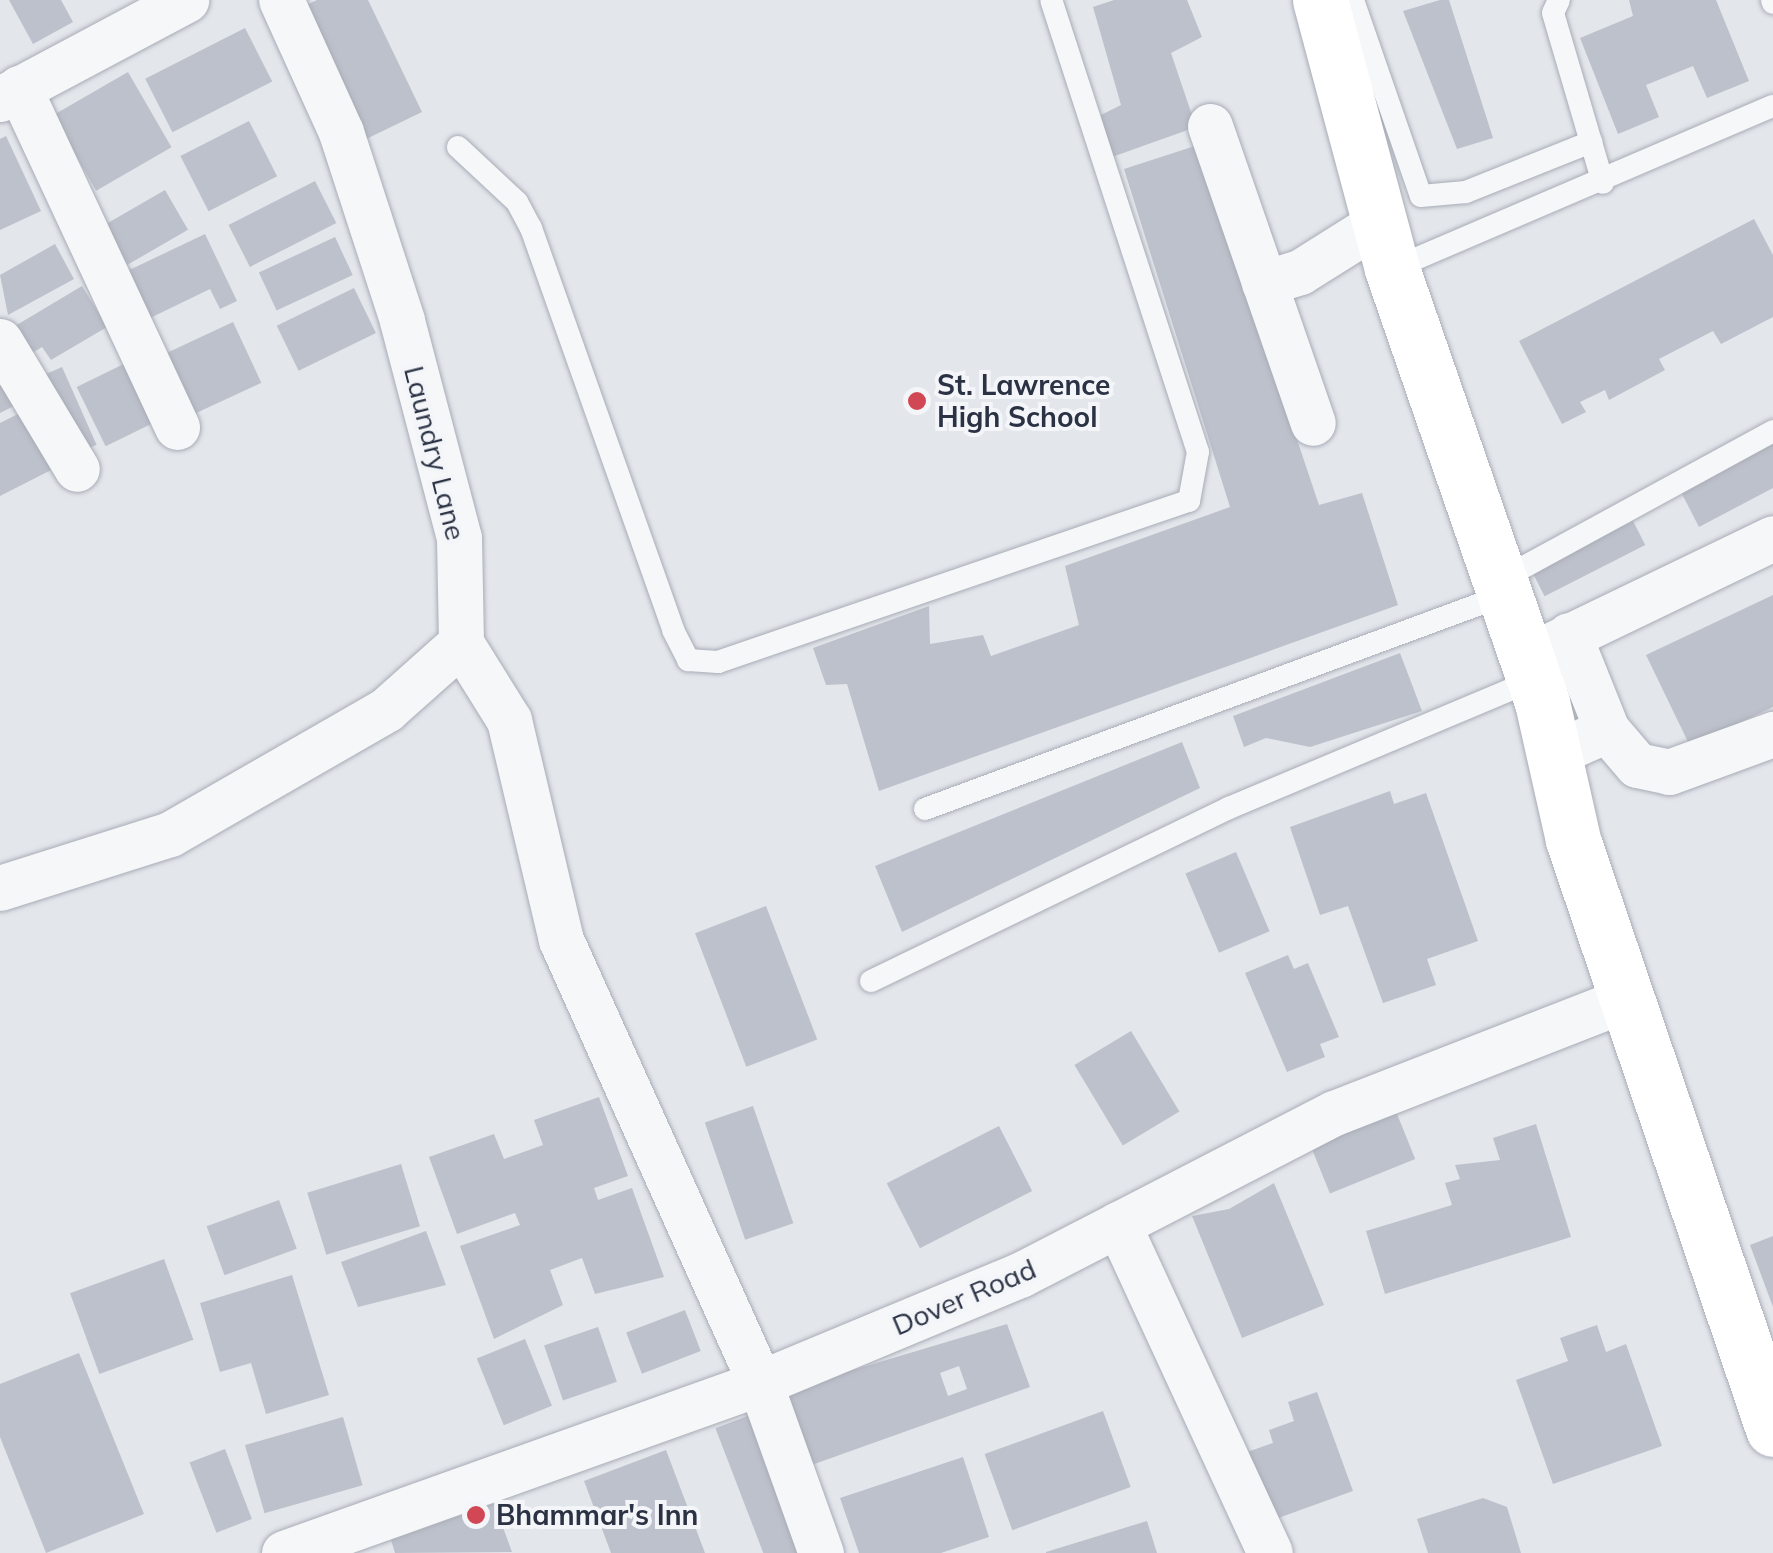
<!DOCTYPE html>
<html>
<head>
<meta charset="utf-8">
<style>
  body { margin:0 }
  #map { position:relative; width:1773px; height:1553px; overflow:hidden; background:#e3e6eb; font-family:Mulish,sans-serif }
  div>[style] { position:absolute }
  .building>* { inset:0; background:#bdc1cb; transform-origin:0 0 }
  .roads { filter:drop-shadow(0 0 2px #a8acb6) drop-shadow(0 0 2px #a8acb6) }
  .lane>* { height:22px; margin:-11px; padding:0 11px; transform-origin:11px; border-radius:11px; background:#f6f7f9 }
  .street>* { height:45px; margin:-22.5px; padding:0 22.5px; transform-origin:22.5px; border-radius:22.5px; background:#f6f7f9 }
  .secondary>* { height:55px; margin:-27.5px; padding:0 27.5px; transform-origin:27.5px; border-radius:27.5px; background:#fff }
  .dots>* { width:28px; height:28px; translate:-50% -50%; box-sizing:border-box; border:5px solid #f3f5f8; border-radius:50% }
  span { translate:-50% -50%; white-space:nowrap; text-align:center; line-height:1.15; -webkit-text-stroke:8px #f3f5f8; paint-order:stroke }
  .poi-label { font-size:28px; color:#2a3244; font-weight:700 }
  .left { translate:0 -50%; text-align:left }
  .street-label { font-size:28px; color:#2a3244 }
</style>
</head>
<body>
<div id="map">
  <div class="building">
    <i style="clip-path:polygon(9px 0,61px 0,73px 22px,33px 44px)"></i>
    <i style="clip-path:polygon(317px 0,368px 0,422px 112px,362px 141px,298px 9px)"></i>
    <i style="clip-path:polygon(1114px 0,1187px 0,1202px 37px,1171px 53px,1196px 127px,1112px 157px,1101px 115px,1121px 105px,1093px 7px)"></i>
    <i style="clip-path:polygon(1440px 0,1449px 0,1493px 138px,1457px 149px,1403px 11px)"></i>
    <i style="clip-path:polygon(1629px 0,1716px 0,1749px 81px,1707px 98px,1693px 66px,1646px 85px,1659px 117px,1618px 134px,1580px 38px,1633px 16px)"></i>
    <i style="left:245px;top:28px;width:60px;height:112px;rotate:63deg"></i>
    <i style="left:128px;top:72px;width:87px;height:87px;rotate:60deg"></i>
    <i style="left:249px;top:121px;width:62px;height:77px;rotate:63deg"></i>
    <i style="clip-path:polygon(6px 136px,41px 211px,0 230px,0 139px)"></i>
    <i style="clip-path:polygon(1198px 145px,1319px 505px,1362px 493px,1398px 605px,879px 791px,847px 684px,826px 685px,813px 648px,929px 606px,930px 644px,983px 635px,991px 656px,1079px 625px,1065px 566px,1230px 507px,1124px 169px)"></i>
    <i style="left:315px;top:181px;width:47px;height:97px;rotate:63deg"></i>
    <i style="left:165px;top:190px;width:46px;height:70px;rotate:60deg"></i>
    <i style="clip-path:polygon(1754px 219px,1773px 255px,1773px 317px,1721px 344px,1713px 331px,1659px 359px,1665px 370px,1609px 400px,1605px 390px,1580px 402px,1586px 412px,1562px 424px,1519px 341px)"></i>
    <i style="clip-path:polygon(205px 234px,237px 301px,220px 309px,210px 289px,146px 320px,123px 273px)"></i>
    <i style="left:335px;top:237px;width:42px;height:84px;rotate:65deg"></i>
    <i style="clip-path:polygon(55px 244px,74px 279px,8px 315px,0 275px)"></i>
    <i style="clip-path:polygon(82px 286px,107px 327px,51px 360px,42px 347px,21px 360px,5px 332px)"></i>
    <i style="left:354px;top:288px;width:50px;height:86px;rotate:64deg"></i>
    <i style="left:233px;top:322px;width:67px;height:92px;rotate:65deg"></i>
    <i style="left:136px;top:358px;width:66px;height:66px;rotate:64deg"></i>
    <i style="left:62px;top:367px;width:85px;height:26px;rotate:66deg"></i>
    <i style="clip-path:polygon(0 378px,14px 406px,0 413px)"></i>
    <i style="clip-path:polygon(32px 407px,61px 465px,0 496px,0 423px)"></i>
    <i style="clip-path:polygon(1773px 443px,1773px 488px,1699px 527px,1681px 492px)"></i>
    <i style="left:1633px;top:521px;width:27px;height:113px;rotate:63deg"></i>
    <i style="clip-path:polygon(1773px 595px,1773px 707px,1690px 746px,1646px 655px)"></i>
    <i style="clip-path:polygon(1400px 653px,1422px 711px,1310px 747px,1266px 738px,1244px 747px,1233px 716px)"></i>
    <i style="clip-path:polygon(1182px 742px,1200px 788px,902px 932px,875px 866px)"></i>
    <i style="clip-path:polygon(1390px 791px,1394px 804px,1426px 793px,1478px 941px,1427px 959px,1436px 985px,1383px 1003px,1348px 906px,1320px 915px,1290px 827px)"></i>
    <i style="left:1236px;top:852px;width:86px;height:55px;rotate:67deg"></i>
    <i style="left:766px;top:906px;width:143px;height:76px;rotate:69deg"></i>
    <i style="clip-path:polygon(1288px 955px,1294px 969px,1308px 963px,1339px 1037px,1320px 1044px,1325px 1057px,1287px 1072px,1245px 973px)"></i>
    <i style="left:1131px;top:1031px;width:94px;height:66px;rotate:59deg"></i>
    <i style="clip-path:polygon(599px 1097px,628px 1176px,594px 1188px,598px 1200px,632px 1188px,664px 1277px,595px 1294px,582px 1258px,550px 1270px,563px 1305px,494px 1339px,460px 1246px,520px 1225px,515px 1213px,457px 1234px,429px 1157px,494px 1134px,504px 1159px,543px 1145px,534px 1120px)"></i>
    <i style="left:753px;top:1106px;width:124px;height:51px;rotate:71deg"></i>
    <i style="left:1395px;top:1109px;width:54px;height:92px;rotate:68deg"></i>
    <i style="clip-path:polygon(1536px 1124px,1571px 1237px,1385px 1294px,1366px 1231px,1452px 1205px,1445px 1183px,1460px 1179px,1455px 1165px,1500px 1160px,1493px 1138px)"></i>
    <i style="left:999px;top:1126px;width:73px;height:126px;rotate:63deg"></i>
    <i style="left:401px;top:1164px;width:65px;height:98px;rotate:73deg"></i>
    <i style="clip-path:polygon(1274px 1183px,1324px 1305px,1242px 1338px,1192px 1216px,1229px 1209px)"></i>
    <i style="left:279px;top:1200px;width:52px;height:77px;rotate:70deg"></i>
    <i style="clip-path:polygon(426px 1231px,446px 1285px,358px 1307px,341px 1262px)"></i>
    <i style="clip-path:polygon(1773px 1236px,1773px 1307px,1750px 1245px)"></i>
    <i style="left:164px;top:1259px;width:86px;height:100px;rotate:70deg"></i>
    <i style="clip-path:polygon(292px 1275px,329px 1395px,266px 1414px,251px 1363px,220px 1372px,200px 1303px)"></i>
    <i style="left:685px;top:1310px;width:44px;height:63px;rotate:69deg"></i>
    <i style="clip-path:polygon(evenodd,1007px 1324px,1030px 1387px,806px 1467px,779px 1392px,1007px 1324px,959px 1366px,967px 1389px,948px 1396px,940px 1373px,959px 1366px)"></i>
    <i style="clip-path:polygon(1597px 1325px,1606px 1352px,1626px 1344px,1662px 1446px,1553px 1484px,1516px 1380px,1568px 1361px,1560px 1338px)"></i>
    <i style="left:598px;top:1327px;width:58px;height:57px;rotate:71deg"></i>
    <i style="left:525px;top:1339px;width:72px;height:52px;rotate:68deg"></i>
    <i style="clip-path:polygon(79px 1353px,144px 1514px,46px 1553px,0 1437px,0 1384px)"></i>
    <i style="clip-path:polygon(1317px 1392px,1353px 1491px,1270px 1521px,1236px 1456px,1273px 1443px,1269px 1430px,1294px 1421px,1288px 1402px)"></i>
    <i style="left:1103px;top:1411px;width:81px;height:126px;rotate:70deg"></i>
    <i style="left:750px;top:1415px;width:147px;height:37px;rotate:69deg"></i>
    <i style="left:343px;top:1417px;width:71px;height:102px;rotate:74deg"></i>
    <i style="left:225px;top:1449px;width:75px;height:38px;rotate:69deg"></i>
    <i style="clip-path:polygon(666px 1450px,705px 1553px,611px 1553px,584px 1481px)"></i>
    <i style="clip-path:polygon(963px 1457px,989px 1537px,941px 1553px,859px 1553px,840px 1498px)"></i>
    <i style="clip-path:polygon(1483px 1498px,1507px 1507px,1521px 1553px,1428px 1553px,1417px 1519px)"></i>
    <i style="clip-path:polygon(494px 1503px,512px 1552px,395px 1553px,391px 1540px)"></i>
    <i style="clip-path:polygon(1147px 1521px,1157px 1553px,1046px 1553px,1046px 1552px)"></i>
  </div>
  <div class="roads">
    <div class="lane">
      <i style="left:1353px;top:0;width:207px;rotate:70.9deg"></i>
      <i style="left:1421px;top:196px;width:45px;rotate:-5.1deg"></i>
      <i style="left:1466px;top:192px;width:135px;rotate:-21.8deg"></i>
      <i style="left:1559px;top:0;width:14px;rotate:115deg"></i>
      <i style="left:1553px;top:13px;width:177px;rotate:73.6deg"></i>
      <i style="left:1772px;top:0;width:3px;rotate:72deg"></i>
      <i style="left:458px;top:147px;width:81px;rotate:43deg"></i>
      <i style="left:517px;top:202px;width:30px;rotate:62deg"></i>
      <i style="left:531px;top:228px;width:426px;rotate:70.5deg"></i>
      <i style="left:673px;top:630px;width:34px;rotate:63deg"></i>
      <i style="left:688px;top:660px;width:30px;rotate:4deg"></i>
      <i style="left:718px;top:662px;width:498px;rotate:-18.9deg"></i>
      <i style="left:1189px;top:501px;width:50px;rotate:-79.6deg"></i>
      <i style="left:1198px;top:452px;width:475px;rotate:-108deg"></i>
      <i style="left:1392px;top:269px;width:414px;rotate:-23.2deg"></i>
      <i style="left:1500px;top:580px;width:311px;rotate:-28.6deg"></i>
      <i style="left:925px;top:809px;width:612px;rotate:-20.27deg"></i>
      <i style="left:871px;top:981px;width:398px;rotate:-25.8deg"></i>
      <i style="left:1229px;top:808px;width:330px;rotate:-22.8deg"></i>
    </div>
    <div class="street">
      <i style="left:19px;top:88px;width:374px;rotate:65deg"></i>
      <i style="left:0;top:99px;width:211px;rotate:-28deg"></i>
      <i style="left:1210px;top:126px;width:314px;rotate:70.9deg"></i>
      <i style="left:1264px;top:283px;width:38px;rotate:-17deg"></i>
      <i style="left:1300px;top:272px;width:98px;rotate:-32.1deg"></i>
      <i style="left:0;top:341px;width:149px;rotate:59deg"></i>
      <i style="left:1569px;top:635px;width:102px;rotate:68.2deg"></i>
      <i style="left:461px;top:643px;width:91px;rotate:58.1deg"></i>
      <i style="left:509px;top:720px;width:226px;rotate:76.7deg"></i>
      <i style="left:561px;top:940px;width:486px;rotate:65.8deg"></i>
      <i style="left:760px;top:1383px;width:181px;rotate:70.3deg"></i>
      <i style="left:1524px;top:658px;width:276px;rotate:-25.7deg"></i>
      <i style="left:1553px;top:754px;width:59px;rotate:-24deg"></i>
      <i style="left:1607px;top:730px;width:46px;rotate:49.4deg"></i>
      <i style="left:1637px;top:765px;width:33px;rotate:12deg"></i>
      <i style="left:1669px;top:772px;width:111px;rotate:-20.1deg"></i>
      <i style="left:0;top:888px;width:178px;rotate:-17.6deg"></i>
      <i style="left:170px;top:834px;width:250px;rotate:-29.9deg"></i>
      <i style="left:387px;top:709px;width:99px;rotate:-41.7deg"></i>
      <i style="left:461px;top:643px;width:105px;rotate:-91.1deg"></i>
      <i style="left:459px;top:538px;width:225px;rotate:-104.7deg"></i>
      <i style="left:402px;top:320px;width:198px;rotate:-108deg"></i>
      <i style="left:341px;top:132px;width:145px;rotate:-114.4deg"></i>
      <i style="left:1118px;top:1224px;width:362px;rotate:65.2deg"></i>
      <i style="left:284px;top:1553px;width:505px;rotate:-19.65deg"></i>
      <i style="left:760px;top:1383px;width:282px;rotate:-22.6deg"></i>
      <i style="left:1020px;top:1275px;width:353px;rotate:-27.3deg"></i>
      <i style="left:1334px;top:1113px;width:313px;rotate:-21.3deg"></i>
    </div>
    <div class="secondary">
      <i style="left:1320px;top:0;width:278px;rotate:75deg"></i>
      <i style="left:1392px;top:269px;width:458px;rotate:70.9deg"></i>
      <i style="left:1542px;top:702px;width:141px;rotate:77.3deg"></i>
      <i style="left:1573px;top:840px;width:622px;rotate:71.24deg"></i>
    </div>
  </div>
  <div class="dots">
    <i style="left:917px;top:401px;background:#d14753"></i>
    <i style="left:476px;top:1515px;background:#d14753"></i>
  </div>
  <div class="poi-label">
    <span class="left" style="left:937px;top:401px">St. Lawrence<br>High School</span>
    <span class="left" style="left:496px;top:1515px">Bhammar's Inn</span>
  </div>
  <div class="street-label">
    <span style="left:435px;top:453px;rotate:76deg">Laundry Lane</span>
    <span style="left:964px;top:1297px;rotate:-23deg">Dover Road</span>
  </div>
</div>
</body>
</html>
